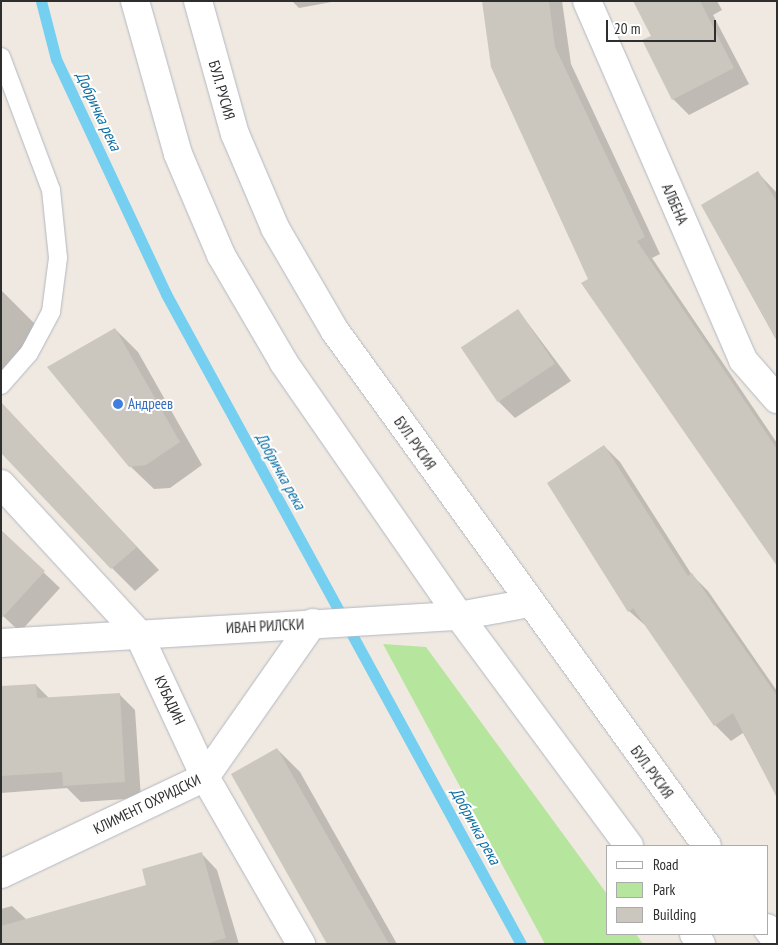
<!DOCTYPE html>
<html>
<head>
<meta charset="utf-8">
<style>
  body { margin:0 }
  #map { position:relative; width:778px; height:945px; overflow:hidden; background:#efe9e1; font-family:"PT Sans Narrow",sans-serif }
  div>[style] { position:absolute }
  .green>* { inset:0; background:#b6e59e }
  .shadow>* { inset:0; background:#0003 }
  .stream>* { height:11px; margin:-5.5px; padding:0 5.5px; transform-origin:5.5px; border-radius:5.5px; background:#75cff0 }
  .building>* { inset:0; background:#cbc7bf; transform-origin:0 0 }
  .roads { filter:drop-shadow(0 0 1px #b4b7c1) drop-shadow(0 0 1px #b4b7c1) }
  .service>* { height:18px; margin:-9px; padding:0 9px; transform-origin:9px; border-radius:9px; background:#fff }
  .minor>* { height:28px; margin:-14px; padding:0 14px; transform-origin:14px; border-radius:14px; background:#fff }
  .secondary>* { height:28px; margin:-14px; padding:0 14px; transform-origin:14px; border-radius:14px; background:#fff }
  .dots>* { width:14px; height:14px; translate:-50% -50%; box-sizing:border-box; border:2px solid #fff; border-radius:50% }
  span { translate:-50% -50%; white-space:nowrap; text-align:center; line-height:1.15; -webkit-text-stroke:4px #fff; paint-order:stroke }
  .street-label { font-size:15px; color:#2e2e2e }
  .shop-label { font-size:15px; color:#366cbe }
  .left { translate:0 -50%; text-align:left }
  .water-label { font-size:16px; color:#0d6fa3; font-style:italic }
  .frame { position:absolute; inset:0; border:2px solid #2e2e2e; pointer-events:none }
  .legend { position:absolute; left:606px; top:845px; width:162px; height:90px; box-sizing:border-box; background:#fff; border:1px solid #ababab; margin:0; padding:6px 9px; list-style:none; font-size:15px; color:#2e2e2e }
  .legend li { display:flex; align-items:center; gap:10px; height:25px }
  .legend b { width:25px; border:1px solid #ababab }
  .scale { position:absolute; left:606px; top:20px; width:110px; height:22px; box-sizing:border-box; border:2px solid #2e2e2e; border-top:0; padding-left:6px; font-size:15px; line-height:18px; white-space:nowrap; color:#2e2e2e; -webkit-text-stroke:4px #fff; paint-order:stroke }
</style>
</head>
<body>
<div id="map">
  <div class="green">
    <i style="clip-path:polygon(383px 644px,426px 647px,607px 894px,607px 934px,636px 934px,643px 944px,545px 944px)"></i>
  </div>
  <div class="shadow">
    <i style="clip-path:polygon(292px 1px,337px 1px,299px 8px)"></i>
    <i style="clip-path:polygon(483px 1px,562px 1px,571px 64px,660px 254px,652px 258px,777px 443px,777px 563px,583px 284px,590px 279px)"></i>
    <i style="clip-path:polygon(634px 1px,717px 1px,722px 10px,713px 15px,749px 84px,689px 115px,673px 99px,652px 36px)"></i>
    <i style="clip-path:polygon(758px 173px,777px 193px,777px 341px,702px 205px)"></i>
    <i style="clip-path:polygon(1px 290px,45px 334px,1px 378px)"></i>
    <i style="clip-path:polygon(518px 310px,571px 381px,515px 418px,499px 402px)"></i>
    <i style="clip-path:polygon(115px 329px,138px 352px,202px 465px,170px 488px,154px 489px,130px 466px)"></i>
    <i style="clip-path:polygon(12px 415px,159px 570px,135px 591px,112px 568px)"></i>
    <i style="clip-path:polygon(604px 446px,620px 462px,692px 575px,708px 591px,777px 691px,777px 795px,743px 733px,731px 741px,715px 725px,646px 626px,629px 611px)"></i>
    <i style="clip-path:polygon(1px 532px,60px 588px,20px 632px,1px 614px)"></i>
    <i style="clip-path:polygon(36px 685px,50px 699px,119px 694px,135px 710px,141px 798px,81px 802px,67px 788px,1px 793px,1px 687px)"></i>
    <i style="clip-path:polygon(277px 749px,300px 772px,397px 944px,329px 944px)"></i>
    <i style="clip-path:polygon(201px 853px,217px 870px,239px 944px,1px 944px,1px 909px,12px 906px,27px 920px,148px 886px)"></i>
  </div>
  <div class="stream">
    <i style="left:41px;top:1px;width:60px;rotate:75.5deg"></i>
    <i style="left:56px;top:59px;width:259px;rotate:64.9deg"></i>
    <i style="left:166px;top:294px;width:741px;rotate:61.36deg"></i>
  </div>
  <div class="building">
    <i style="clip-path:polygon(482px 1px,549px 1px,555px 47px,645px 237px,637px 241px,777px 449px,777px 566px,581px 283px,588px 279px,491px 67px)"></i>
    <i style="clip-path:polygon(633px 1px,700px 1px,734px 68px,672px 100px,642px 40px,651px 36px)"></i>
    <i style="clip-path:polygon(758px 171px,777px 202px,777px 341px,701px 205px)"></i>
    <i style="left:518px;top:309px;width:66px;height:69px;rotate:56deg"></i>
    <i style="clip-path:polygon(115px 328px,180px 442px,146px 465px,129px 467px,47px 367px)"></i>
    <i style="clip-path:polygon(1px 402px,137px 547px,111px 569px,1px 453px)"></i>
    <i style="clip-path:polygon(604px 445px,688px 576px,692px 573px,777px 696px,777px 798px,733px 713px,714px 726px,633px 608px,628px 612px,547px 483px)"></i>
    <i style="clip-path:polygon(1px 530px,45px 571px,1px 619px)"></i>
    <i style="clip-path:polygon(36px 684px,37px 698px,120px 693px,125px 782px,63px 786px,62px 772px,1px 776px,1px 686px)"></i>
    <i style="clip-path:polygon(277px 748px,389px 944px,327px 944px,231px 774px)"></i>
    <i style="clip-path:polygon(202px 852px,226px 938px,205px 944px,1px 944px,1px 926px,146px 885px,142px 869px)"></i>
  </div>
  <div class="roads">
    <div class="service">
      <i style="left:1px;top:57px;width:142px;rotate:69.4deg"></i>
      <i style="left:51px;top:190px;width:68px;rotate:84.1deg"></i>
      <i style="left:58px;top:258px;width:54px;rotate:97.4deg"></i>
      <i style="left:51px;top:312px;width:47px;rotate:118.2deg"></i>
      <i style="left:29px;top:353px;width:43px;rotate:131.2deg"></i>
    </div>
    <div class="minor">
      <i style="left:587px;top:1px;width:391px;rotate:66.5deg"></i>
      <i style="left:743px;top:360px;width:52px;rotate:48.9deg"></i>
      <i style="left:1px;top:484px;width:202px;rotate:47.4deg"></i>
      <i style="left:138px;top:633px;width:159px;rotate:65deg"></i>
      <i style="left:205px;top:777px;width:193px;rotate:60.1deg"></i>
      <i style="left:1px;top:643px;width:459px;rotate:-3.4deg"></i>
      <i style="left:459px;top:616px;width:71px;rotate:-10.5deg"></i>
      <i style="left:1px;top:874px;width:226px;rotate:-25.4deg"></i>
      <i style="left:205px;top:777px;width:188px;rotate:-55deg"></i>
    </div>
    <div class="secondary">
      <i style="left:135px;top:1px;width:159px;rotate:74.3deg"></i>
      <i style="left:178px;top:154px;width:110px;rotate:66.9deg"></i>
      <i style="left:221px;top:255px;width:125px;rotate:59.7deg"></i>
      <i style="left:284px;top:363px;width:308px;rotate:55.3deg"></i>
      <i style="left:459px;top:616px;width:286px;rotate:53.5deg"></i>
      <i style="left:198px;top:1px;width:138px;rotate:74.5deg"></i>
      <i style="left:235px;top:134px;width:102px;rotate:66.9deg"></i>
      <i style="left:275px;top:228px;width:119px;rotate:59.8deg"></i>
      <i style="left:335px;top:331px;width:635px;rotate:54.16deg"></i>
      <i style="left:767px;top:928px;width:17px;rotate:54deg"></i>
      <i style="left:694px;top:934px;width:12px;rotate:55deg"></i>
    </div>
  </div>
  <div class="dots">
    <i style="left:118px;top:404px;background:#3f7fe0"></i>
  </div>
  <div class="street-label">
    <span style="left:222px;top:90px;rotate:74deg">БУЛ. РУСИЯ</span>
    <span style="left:675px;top:204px;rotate:66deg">АЛБЕНА</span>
    <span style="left:415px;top:443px;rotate:55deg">БУЛ. РУСИЯ</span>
    <span style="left:265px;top:626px;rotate:-3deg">ИВАН РИЛСКИ</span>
    <span style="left:170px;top:700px;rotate:65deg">КУБАДИН</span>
    <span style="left:652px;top:772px;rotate:54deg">БУЛ. РУСИЯ</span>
    <span style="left:147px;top:804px;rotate:-26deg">КЛИМЕНТ ОХРИДСКИ</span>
  </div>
  <div class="shop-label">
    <span class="left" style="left:128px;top:404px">Андреев</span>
  </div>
  <div class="water-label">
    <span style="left:99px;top:111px;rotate:65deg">Добричка река</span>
    <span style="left:281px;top:471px;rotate:61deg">Добричка река</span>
    <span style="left:476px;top:826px;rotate:61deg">Добричка река</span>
  </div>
  <div class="frame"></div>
  <ul class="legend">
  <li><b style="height:6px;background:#fff"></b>Road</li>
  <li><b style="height:14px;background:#b6e59e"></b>Park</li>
  <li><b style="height:14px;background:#cbc7bf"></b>Building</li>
  </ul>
  <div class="scale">20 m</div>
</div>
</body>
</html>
